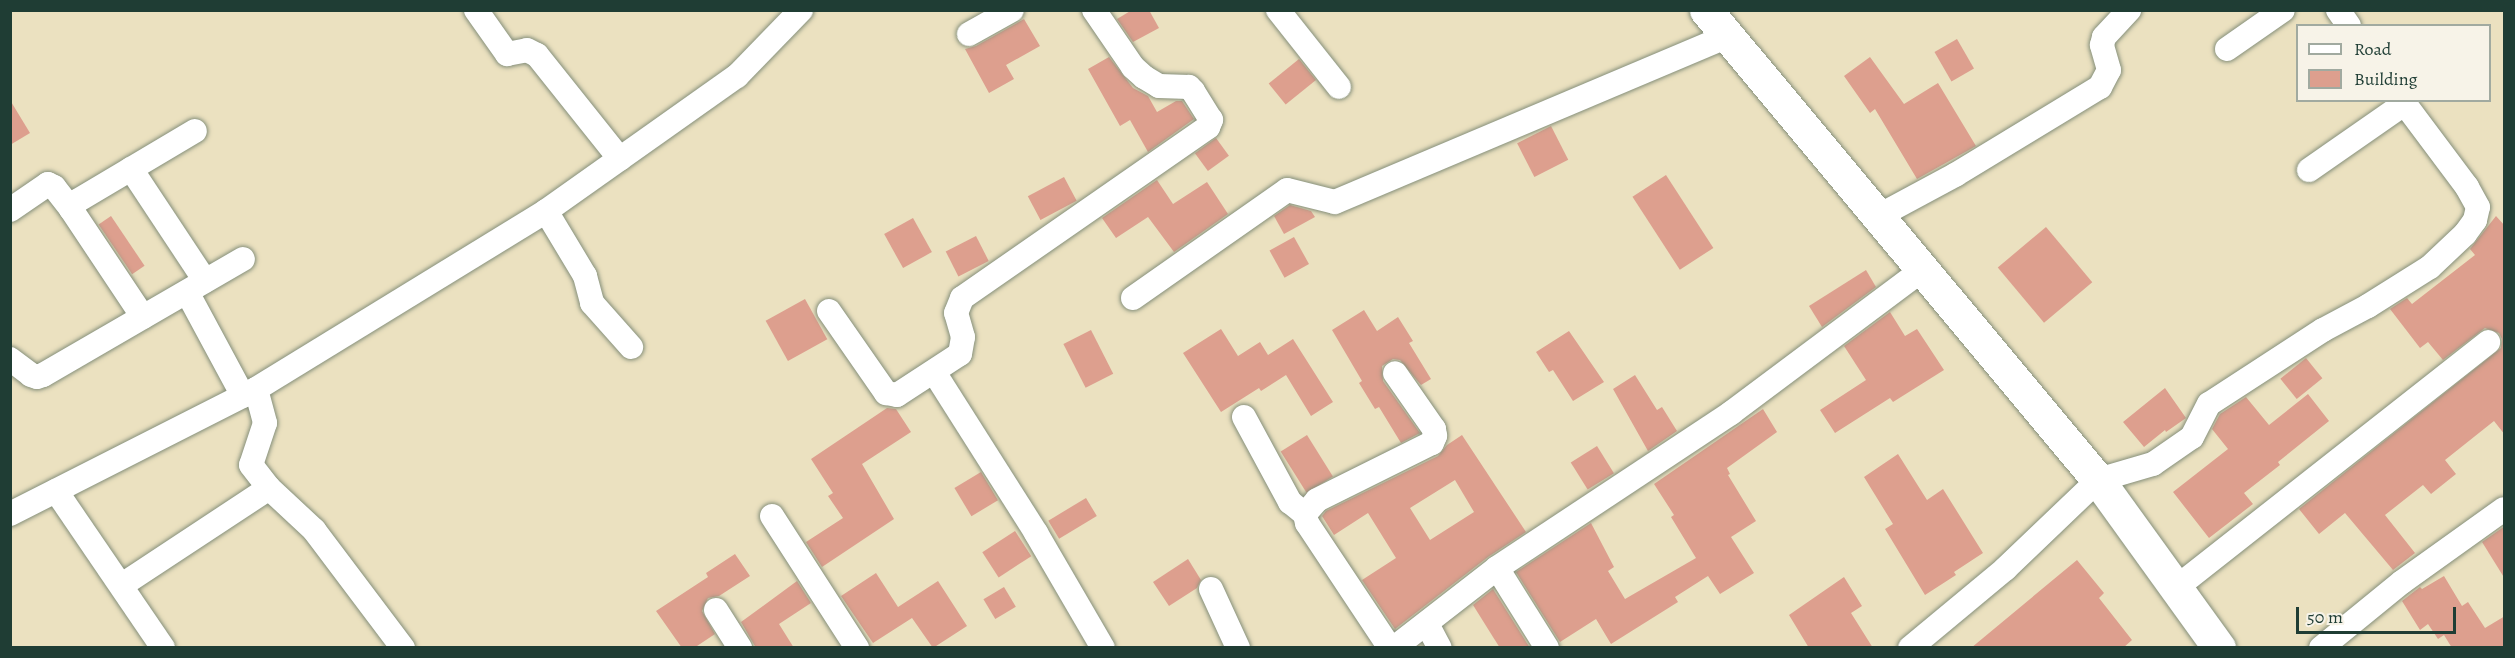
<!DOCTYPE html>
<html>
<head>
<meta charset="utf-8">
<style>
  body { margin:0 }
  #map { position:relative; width:2515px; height:658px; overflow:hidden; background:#ebe1c0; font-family:Alegreya,serif }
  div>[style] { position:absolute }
  .building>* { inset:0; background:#dd9f8e; transform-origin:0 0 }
  .roads { filter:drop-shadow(0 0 2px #858f7a) drop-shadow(0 0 2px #858f7a) }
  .street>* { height:24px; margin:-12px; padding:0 12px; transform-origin:12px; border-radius:12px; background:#fff }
  .highway>* { height:33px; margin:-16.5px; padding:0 16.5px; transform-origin:16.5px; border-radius:16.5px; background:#fff }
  span { translate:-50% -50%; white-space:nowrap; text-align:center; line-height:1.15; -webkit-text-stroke:6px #f7f3e8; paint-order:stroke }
  .frame { position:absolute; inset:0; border:12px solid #1f3d34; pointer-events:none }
  .legend { position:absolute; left:2296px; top:24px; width:195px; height:78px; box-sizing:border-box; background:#f7f3e8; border:2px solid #a1aaa0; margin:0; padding:8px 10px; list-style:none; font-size:18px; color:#1f3d34 }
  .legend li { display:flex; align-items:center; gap:12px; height:30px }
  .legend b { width:30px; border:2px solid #a1aaa0 }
  .scale { position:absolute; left:2296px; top:607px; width:160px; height:27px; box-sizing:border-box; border:3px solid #1f3d34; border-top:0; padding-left:8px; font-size:18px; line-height:21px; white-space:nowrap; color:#1f3d34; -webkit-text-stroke:4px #f7f3e8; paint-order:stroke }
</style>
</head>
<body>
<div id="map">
  <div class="building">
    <i style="clip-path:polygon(1132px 10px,1149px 10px,1159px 28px,1133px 42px,1117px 19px)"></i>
    <i style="clip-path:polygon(1024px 19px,1040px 46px,1006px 65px,1014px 79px,989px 93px,965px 49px,976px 46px)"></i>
    <i style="left:1957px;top:39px;width:34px;height:26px;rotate:60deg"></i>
    <i style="clip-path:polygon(1109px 57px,1133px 88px,1148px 96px,1157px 112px,1176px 101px,1182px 101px,1194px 119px,1148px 152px,1130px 120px,1120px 126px,1088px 69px)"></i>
    <i style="clip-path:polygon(1870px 57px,1904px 104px,1938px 83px,1976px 146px,1917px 179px,1875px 109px,1870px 113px,1844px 76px)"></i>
    <i style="left:1299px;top:59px;width:27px;height:39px;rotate:51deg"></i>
    <i style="clip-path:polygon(10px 100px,30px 133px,10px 145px)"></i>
    <i style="left:1551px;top:126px;width:38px;height:38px;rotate:63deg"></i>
    <i style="left:1216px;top:138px;width:22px;height:26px;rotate:54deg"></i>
    <i style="left:1666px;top:175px;width:87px;height:40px;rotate:57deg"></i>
    <i style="left:1064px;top:177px;width:27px;height:41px;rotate:62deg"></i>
    <i style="clip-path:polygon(1157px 180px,1173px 204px,1207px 182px,1228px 214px,1174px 252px,1148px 217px,1116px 238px,1102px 218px)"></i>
    <i style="clip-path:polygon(1290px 205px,1311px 211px,1315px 217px,1284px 234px,1274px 216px)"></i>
    <i style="left:111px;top:216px;width:60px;height:15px;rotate:56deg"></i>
    <i style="clip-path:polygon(2496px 216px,2505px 226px,2505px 435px,2494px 421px,2445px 460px,2456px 474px,2431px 494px,2423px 485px,2385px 515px,2415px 553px,2393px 570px,2345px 513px,2319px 534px,2299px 509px,2501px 348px,2502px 339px,2499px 333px,2485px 328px,2443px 360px,2428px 342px,2420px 348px,2390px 309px,2407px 298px,2412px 304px,2475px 255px,2470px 249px)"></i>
    <i style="left:913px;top:218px;width:39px;height:33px;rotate:61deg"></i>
    <i style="left:2046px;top:227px;width:72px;height:63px;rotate:50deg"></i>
    <i style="left:976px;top:236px;width:28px;height:34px;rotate:63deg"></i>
    <i style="left:1294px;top:237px;width:31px;height:28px;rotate:61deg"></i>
    <i style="clip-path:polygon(1866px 270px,1876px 287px,1822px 327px,1809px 306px)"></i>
    <i style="left:805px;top:299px;width:46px;height:45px;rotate:61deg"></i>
    <i style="clip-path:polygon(1364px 310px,1377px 331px,1398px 317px,1413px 341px,1409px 343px,1431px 379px,1421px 385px,1400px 360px,1393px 359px,1382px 366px,1383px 381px,1420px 433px,1401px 443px,1379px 407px,1375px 409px,1359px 383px,1362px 381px,1332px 330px)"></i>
    <i style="clip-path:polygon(1890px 312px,1905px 336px,1917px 329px,1944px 370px,1893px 402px,1890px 398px,1835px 433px,1820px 410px,1866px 380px,1844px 346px)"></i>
    <i style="clip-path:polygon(1221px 329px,1238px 356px,1260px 342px,1268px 355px,1293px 339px,1333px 402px,1311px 416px,1286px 375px,1261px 391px,1259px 388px,1221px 412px,1183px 353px)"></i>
    <i style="left:1091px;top:330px;width:49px;height:31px;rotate:63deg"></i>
    <i style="clip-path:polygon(1569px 331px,1604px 382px,1573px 401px,1553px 370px,1549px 372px,1536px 352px)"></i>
    <i style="left:2306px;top:358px;width:26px;height:33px;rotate:51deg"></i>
    <i style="clip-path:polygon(1635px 375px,1657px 410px,1662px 407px,1677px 431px,1648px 451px,1613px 389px)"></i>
    <i style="clip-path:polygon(2165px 388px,2186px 418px,2166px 432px,2165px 430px,2144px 447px,2123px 422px)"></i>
    <i style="clip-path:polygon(2308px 394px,2329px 421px,2278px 462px,2280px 465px,2244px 493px,2253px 504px,2209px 538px,2173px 492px,2228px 449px,2212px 429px,2220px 414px,2246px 397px,2269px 425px)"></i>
    <i style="clip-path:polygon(887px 408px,896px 409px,911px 432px,862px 464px,894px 519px,822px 567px,806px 542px,843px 518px,828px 496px,833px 493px,811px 459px)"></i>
    <i style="clip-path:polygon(1763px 409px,1777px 432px,1727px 468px,1730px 474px,1728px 475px,1756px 521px,1731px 537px,1754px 573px,1720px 594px,1708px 576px,1675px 597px,1678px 602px,1611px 644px,1596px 619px,1560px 642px,1516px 572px,1591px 523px,1614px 567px,1608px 571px,1625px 599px,1696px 558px,1671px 517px,1674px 515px,1654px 484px)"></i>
    <i style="left:1307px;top:435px;width:49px;height:31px;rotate:58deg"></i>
    <i style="clip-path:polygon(evenodd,1462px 435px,1526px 532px,1488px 557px,1395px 629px,1362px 580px,1396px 558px,1368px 513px,1334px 535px,1322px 516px,1326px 511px,1438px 456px,1447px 445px,1462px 435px,1455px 480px,1474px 512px,1430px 540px,1410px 508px,1455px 480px)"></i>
    <i style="left:1597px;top:446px;width:32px;height:31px;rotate:58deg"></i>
    <i style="clip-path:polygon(1898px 454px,1927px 500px,1943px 489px,1983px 553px,1954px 572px,1956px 575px,1925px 595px,1885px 529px,1893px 524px,1864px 477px)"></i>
    <i style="left:981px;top:472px;width:33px;height:31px;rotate:59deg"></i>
    <i style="left:1086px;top:498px;width:21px;height:44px;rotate:59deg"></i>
    <i style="clip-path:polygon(2505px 526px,2505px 579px,2482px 542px)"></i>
    <i style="left:1015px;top:531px;width:30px;height:39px;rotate:57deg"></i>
    <i style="clip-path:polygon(735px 554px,750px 576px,719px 596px,708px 598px,702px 611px,715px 634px,694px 648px,682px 648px,656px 611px,708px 577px,706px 573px)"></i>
    <i style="clip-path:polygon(1188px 559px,1201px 580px,1197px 588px,1169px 606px,1153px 582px)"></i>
    <i style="clip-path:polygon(2077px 560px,2104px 593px,2099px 598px,2132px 640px,2123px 648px,1971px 648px)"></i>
    <i style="clip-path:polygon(876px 573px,898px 607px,938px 581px,967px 626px,933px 648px,912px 618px,873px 643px,841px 596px)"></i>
    <i style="clip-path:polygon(2444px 576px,2462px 606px,2468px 602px,2485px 628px,2505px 616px,2505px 648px,2452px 648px,2444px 635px,2438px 639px,2428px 624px,2420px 630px,2402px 601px,2420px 587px,2422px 589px)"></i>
    <i style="clip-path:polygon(1844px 577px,1862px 606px,1851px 613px,1873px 648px,1809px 648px,1789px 615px)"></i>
    <i style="clip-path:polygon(797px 581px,811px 603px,779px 624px,794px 648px,756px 648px,741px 622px)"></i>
    <i style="left:1004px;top:587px;width:23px;height:24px;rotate:59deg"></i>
    <i style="clip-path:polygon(1493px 589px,1530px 648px,1500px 648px,1493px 637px,1473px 605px)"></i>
  </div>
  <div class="roads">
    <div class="street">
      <i style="left:476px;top:10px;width:54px;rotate:54.8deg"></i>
      <i style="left:507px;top:54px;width:20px;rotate:-11deg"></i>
      <i style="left:527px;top:50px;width:11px;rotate:27deg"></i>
      <i style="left:537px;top:55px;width:133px;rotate:51.4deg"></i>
      <i style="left:1278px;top:10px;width:98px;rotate:51.6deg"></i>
      <i style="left:2338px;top:10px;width:19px;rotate:55deg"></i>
      <i style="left:969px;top:34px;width:49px;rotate:-29.2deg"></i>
      <i style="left:2227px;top:49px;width:68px;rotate:-34.9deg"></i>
      <i style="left:131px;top:169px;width:134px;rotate:56.5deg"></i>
      <i style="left:2309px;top:170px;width:116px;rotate:-34.8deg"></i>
      <i style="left:10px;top:210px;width:46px;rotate:-34.4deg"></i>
      <i style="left:48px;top:184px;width:7px;rotate:27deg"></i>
      <i style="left:54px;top:187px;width:28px;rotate:52deg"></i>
      <i style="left:546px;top:211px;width:76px;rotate:59deg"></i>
      <i style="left:585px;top:276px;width:28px;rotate:75deg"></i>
      <i style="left:592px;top:303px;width:59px;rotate:48.4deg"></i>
      <i style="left:1877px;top:217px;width:89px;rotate:-28.3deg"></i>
      <i style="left:1955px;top:175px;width:170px;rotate:-31.3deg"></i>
      <i style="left:2100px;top:87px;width:19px;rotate:-62deg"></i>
      <i style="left:2109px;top:70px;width:26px;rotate:-106deg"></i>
      <i style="left:2102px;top:45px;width:8px;rotate:-76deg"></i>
      <i style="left:2104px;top:37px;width:37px;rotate:-47deg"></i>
      <i style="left:187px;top:292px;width:118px;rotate:61.7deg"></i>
      <i style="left:1133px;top:298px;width:188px;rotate:-35deg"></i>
      <i style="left:1287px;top:190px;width:49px;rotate:14deg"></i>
      <i style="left:1335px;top:202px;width:427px;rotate:-22.9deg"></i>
      <i style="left:829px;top:311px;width:100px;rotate:55.2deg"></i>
      <i style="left:886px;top:393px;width:11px;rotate:10deg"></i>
      <i style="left:897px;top:395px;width:75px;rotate:-33.1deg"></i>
      <i style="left:960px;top:354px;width:17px;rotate:-80deg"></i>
      <i style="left:963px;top:337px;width:25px;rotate:-106deg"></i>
      <i style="left:956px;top:313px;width:16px;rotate:-68deg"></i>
      <i style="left:962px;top:298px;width:300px;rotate:-34.8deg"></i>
      <i style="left:1208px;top:127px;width:8px;rotate:-67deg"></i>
      <i style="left:1211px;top:120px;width:34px;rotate:-122deg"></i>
      <i style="left:1193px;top:91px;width:6px;rotate:-135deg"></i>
      <i style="left:1189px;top:87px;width:30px;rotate:-178deg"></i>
      <i style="left:1159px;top:86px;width:17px;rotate:-149deg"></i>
      <i style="left:1144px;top:77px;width:15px;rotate:-138deg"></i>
      <i style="left:1133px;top:67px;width:69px;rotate:-124.4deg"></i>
      <i style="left:143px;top:317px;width:130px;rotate:-123.7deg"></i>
      <i style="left:71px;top:209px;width:10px;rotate:-53deg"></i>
      <i style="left:77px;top:201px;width:137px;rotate:-30.7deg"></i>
      <i style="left:10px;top:359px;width:26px;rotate:37deg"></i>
      <i style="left:31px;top:375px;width:6px;rotate:18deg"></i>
      <i style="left:37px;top:377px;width:6px;rotate:-18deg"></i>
      <i style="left:43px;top:375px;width:231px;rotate:-30.1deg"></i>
      <i style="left:934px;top:372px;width:191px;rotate:57.6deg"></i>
      <i style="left:1036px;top:533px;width:133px;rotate:59.8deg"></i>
      <i style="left:256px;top:389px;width:35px;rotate:75deg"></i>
      <i style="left:265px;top:423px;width:44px;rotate:108.4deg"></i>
      <i style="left:251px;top:465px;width:29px;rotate:52deg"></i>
      <i style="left:269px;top:488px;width:62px;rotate:43deg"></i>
      <i style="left:314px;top:530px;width:148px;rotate:53deg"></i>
      <i style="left:1244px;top:417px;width:97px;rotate:61.6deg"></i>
      <i style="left:1290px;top:502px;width:19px;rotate:39deg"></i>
      <i style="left:56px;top:491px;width:190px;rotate:55.7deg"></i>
      <i style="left:10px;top:514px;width:276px;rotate:-26.9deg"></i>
      <i style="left:256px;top:389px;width:340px;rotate:-31.5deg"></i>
      <i style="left:546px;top:211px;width:234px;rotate:-35.3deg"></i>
      <i style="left:737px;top:76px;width:92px;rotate:-45.9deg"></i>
      <i style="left:772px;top:516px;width:157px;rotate:57.2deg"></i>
      <i style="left:1497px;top:568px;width:94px;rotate:58deg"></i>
      <i style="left:122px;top:585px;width:176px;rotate:-33.4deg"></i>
      <i style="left:2177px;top:587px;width:396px;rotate:-38.2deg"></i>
      <i style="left:1211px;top:589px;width:65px;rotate:65.4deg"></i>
      <i style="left:716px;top:610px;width:45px;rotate:57.7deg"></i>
      <i style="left:1427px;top:624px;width:27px;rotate:62deg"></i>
      <i style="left:1390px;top:648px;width:150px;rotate:-123.6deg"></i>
      <i style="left:1307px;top:523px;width:9px;rotate:-103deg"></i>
      <i style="left:1305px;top:514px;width:18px;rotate:-49deg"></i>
      <i style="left:1317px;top:500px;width:128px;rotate:-26.4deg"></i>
      <i style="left:1432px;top:443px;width:8px;rotate:-67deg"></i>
      <i style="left:1435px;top:436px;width:7px;rotate:-98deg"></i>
      <i style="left:1434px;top:429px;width:68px;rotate:-124.9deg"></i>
      <i style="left:1394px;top:648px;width:130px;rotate:-37.8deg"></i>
      <i style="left:1497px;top:568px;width:281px;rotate:-33.5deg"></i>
      <i style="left:1731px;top:413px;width:237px;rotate:-36.8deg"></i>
      <i style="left:1910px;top:648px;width:124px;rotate:-39.7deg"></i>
      <i style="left:2005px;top:569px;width:129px;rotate:-43.7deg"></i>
      <i style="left:2098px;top:480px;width:57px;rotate:-16.2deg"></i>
      <i style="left:2153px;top:464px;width:47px;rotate:-34.7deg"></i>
      <i style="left:2192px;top:437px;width:37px;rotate:-63deg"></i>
      <i style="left:2209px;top:404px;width:136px;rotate:-33deg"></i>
      <i style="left:2323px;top:330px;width:51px;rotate:-28.1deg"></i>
      <i style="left:2368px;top:306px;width:73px;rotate:-32.2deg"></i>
      <i style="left:2430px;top:267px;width:48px;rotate:-43.3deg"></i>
      <i style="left:2465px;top:234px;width:17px;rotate:-54deg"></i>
      <i style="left:2475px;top:220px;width:13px;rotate:-77deg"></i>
      <i style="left:2478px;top:207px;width:23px;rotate:-119deg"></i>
      <i style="left:2467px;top:187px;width:109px;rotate:-126.8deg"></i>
      <i style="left:2321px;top:648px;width:104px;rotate:-39.2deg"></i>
      <i style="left:2402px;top:582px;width:125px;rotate:-35.6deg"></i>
    </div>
    <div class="highway">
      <i style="left:1706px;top:10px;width:612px;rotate:50.17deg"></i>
      <i style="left:2098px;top:480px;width:207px;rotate:54.2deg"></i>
    </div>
  </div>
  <div class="frame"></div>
  <ul class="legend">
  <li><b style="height:8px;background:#fff"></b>Road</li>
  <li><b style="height:16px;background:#dd9f8e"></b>Building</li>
  </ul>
  <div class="scale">50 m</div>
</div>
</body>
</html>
